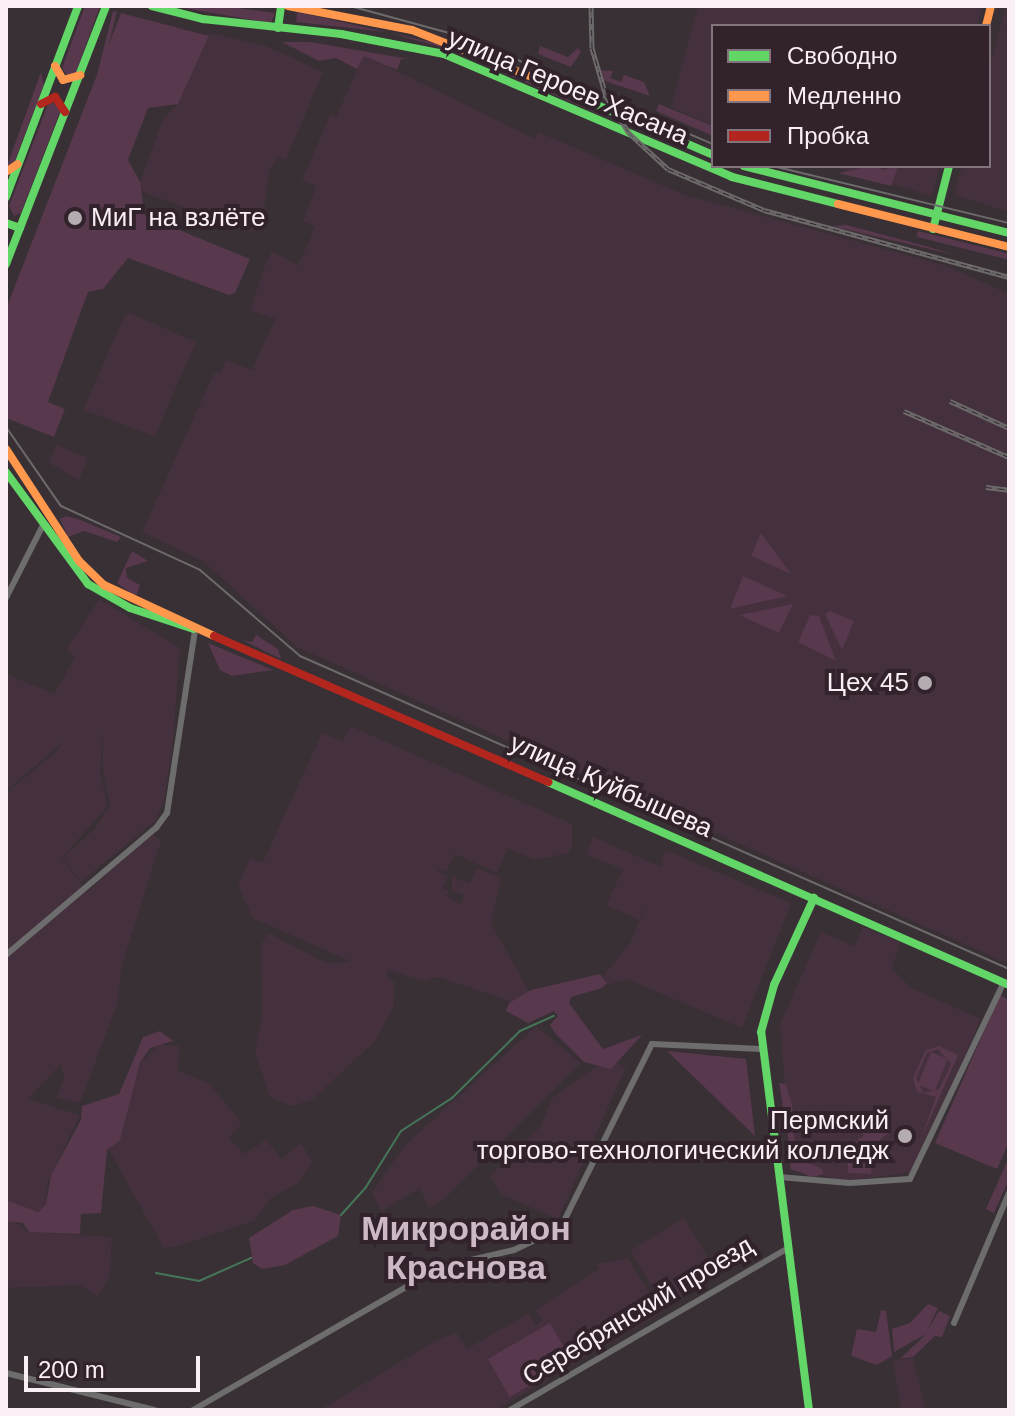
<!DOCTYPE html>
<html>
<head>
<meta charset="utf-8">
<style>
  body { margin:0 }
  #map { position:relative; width:1015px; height:1416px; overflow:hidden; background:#383034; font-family:Helvetica,sans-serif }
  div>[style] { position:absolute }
  .built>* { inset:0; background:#44313d; transform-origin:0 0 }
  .green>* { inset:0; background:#57384c; transform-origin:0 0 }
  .stream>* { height:2px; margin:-1px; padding:0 1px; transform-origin:1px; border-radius:1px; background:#46765a }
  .street>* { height:6px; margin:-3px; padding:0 3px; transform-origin:3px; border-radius:3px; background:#6d6d6d }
  .fast>* { height:8px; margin:-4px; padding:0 4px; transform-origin:4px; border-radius:4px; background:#63d668 }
  .slow>* { height:8px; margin:-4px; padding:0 4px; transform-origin:4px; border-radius:4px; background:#ff974d }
  .jam>* { height:8px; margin:-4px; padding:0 4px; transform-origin:4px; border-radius:4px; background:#b3261e }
  .tram>* { height:2px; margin:-1px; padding:0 1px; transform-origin:1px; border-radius:1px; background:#6d6a6b }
  .rail>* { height:5px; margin-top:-2.5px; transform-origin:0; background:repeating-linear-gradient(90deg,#31222b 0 6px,#6d6a6b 0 12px); box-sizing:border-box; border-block:2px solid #6d6a6b }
  .dots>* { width:22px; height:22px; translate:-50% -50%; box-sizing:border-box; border:4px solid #31222b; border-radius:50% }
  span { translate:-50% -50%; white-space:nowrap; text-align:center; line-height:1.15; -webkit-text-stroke:8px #31222b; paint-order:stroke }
  .street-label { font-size:26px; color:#f9eff5 }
  .poi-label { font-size:26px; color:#f9eff5 }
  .left { translate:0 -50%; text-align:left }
  .right { translate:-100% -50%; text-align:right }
  .district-label { font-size:34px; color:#ccb9c5; font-weight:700 }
  .frame { position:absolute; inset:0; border:8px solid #f9eff5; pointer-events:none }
  .legend { position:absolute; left:711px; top:24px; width:280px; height:144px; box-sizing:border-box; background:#31222b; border:2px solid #81747c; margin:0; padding:10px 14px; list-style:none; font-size:24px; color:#f9eff5 }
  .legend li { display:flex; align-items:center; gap:16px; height:40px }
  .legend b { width:40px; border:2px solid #81747c }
  .scale { position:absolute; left:24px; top:1356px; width:176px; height:36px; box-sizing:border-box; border:4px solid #f9eff5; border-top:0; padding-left:10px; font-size:24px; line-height:28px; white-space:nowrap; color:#f9eff5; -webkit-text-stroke:6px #31222b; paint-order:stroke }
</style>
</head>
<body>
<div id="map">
  <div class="built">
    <i style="clip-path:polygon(698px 6px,983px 6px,977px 26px,713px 26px,713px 125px,671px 107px)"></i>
    <i style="clip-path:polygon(1006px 6px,1009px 6px,1009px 212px,954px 195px,962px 166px,989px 166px,989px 69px)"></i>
    <i style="clip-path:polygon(211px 33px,266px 46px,323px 72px,286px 160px,278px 157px,269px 170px,265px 204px,251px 232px,137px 190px,163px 119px,178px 104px)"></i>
    <i style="clip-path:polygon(364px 55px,535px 139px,538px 132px,685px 195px,947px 266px,1009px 294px,1009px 964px,297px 647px,203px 561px,142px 532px,214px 373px,220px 373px,226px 360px,252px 370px,275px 319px,250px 310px,265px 265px,272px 251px,298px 266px,315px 227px,303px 221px,316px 186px,302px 180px,330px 115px,336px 117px)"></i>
    <i style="clip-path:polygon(831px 166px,940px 166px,932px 196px)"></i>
    <i style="clip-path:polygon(130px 313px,196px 342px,155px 436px,83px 410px,124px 316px)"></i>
    <i style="clip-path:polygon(56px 445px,88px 458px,79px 480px,49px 463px)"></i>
    <i style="clip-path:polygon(99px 599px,180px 648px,173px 741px,164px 801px,156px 820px,81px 882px,63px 858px,95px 828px,110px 806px,103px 770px,103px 732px,100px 774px,108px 805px,62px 858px,87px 892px,152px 833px,161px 841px,122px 965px,117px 1005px,80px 1103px,56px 1098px,64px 1078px,61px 1064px,28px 1099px,80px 1115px,47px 1184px,46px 1203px,38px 1212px,6px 1200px,6px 793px,57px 751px,63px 742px,6px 791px,6px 674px,54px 694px,75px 657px,66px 650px)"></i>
    <i style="clip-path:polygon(350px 726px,572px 824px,572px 846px,568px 853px,536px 860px,508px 849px,497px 873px,455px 854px,446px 872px,433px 867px,448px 877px,443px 888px,449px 891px,447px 896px,461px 904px,464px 895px,452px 891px,452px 876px,469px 884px,477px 868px,501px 878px,491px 923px,529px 991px,513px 1002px,437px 977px,424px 981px,388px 970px,386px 977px,395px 982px,393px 1009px,374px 1042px,312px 1100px,292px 1106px,270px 1097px,255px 1052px,262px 1016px,261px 945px,268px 933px,326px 963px,352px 962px,253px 918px,238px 886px,250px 858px,263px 862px,322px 733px,343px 741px)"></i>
    <i style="clip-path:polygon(593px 837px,661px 867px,665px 850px,791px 903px,742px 1028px,627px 979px,607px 985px,604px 975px,630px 943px,651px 893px,639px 920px,606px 905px,623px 869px,586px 855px)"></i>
    <i style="clip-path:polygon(863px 927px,900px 942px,892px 969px,911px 988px,981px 1019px,914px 1172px,839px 1182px,791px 1163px,780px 1024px,821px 932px,854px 946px)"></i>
    <i style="clip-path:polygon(536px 1026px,581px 1063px,445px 1198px,429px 1208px,420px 1188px,382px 1211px,372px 1193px,404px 1146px)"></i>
    <i style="clip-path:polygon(159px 1045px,180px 1046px,178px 1071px,209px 1083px,242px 1123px,229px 1138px,244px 1154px,266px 1140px,282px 1159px,301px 1143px,313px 1162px,297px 1184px,271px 1198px,254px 1221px,175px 1247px,163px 1247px,109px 1150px,141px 1063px)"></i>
    <i style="clip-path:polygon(607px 1059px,626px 1067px,558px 1219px,502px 1195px,490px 1176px,540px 1127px,553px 1097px)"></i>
    <i style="clip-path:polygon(6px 1217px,29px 1232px,112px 1237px,110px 1276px,98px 1296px,79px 1285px,6px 1288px)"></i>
    <i style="left:684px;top:1218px;width:66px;height:63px;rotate:59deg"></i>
    <i style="clip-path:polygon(628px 1258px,661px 1313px,496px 1410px,320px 1410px,435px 1341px,457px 1333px,467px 1349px,529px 1313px,536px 1325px,542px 1321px,535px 1310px,599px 1269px,597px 1264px)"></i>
    <i style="clip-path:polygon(913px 1358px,926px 1410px,901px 1410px,893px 1361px)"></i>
  </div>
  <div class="green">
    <i style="clip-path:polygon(85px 6px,100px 6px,76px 73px,67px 76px,62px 68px)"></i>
    <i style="clip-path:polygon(172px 6px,224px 6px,275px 13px,271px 23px)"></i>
    <i style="left:113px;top:11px;width:4px;height:169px;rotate:14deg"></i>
    <i style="clip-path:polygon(297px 12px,449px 46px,621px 124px,451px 50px,386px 32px,296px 22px)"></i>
    <i style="clip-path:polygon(121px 13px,209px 36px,178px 104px,148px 108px,128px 160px,140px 182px,145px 216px,250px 259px,235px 293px,229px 295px,128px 258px,103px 289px,88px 292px,48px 402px,65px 409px,54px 437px,6px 418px,6px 309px)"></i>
    <i style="clip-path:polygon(282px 42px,310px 42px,409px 59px,401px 59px,397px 70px,364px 56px,357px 69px,336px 58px,319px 61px)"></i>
    <i style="clip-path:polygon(540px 46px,568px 57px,578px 48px,581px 52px,571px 67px,538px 54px)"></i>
    <i style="clip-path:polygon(599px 70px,613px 71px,610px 78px,621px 82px,624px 75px,644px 82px,650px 96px,602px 80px)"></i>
    <i style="clip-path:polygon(41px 72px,44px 85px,14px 163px,7px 166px)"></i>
    <i style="clip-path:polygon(58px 102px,61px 109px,21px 213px,14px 216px,9px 206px,48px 104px)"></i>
    <i style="clip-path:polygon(659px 104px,713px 126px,713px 136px,656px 111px)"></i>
    <i style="clip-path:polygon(872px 166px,884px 170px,898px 166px,891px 186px,838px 173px)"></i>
    <i style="clip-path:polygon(847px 225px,929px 247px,955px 255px,831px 226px)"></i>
    <i style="left:918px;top:231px;width:94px;height:6px;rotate:14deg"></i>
    <i style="clip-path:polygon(66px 516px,78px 519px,121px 537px,117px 542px,84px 531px,68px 537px,60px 519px)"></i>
    <i style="clip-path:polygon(761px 533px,791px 574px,751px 556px)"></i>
    <i style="clip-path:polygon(132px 551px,148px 561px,126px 568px,127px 578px,140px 585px,136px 597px,117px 583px)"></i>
    <i style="clip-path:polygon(743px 576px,787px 596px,730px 609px)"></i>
    <i style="clip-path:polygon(793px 604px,779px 633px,739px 615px)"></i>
    <i style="clip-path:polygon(830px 611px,854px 621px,842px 650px,825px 614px)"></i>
    <i style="clip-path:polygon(810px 615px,819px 616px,836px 661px,798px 642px)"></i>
    <i style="clip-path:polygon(256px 635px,278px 649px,281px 659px,242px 640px,252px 642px)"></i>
    <i style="clip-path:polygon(208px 643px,273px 670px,232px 676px,220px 670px)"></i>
    <i style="clip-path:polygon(600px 974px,607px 983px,602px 988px,571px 997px,569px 1003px,603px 1049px,642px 1035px,611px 1069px,584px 1062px,555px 1033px,550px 1025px,558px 1016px,554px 1011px,528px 1023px,506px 1011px,509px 1003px,531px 990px)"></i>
    <i style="clip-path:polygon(1000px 995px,1009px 1000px,1009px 1142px,997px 1169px,935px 1143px)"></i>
    <i style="clip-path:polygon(160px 1031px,173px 1041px,150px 1048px,140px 1063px,120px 1140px,107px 1150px,101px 1213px,81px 1214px,80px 1234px,29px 1232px,23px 1223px,6px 1221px,6px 1200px,38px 1212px,46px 1204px,51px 1175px,81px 1120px,82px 1106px,119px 1094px,143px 1037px)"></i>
    <i style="clip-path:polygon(evenodd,939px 1046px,958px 1055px,920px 1142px,936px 1097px,917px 1092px,913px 1078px,925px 1051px,939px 1046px,938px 1049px,951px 1064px,939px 1089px,923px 1093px,916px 1078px,927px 1053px,938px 1049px)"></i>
    <i style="clip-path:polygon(667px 1051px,746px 1059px,755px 1136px)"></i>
    <i style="left:931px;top:1052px;width:18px;height:35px;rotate:22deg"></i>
    <i style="clip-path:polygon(779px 1083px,786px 1084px,792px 1105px,795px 1141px,790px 1150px)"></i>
    <i style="clip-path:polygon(881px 1110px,888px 1118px,888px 1133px,873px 1146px,871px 1174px,848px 1173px,848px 1148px,864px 1135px,851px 1127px,853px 1116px)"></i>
    <i style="clip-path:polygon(791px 1156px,821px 1168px,824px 1174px,813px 1177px,790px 1169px)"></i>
    <i style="clip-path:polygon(1009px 1157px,1009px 1179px,994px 1213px,986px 1209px)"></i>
    <i style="clip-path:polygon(313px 1206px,341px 1215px,338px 1236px,285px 1265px,262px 1269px,253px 1263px,249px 1238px,293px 1210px)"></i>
    <i style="clip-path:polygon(928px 1304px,938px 1308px,927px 1331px,939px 1311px,950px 1316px,942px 1337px,935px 1336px,913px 1357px,900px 1359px,926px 1334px,894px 1352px,892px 1329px,910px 1323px)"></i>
    <i style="clip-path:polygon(881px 1310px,886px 1311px,892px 1356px,877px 1365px,851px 1356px,857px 1329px,876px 1332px)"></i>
    <i style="left:550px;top:1323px;width:44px;height:72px;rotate:60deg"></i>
  </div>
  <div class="stream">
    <i style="left:341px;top:1215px;width:38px;rotate:-48deg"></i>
    <i style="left:366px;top:1187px;width:66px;rotate:-58deg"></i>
    <i style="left:401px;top:1131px;width:61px;rotate:-32.9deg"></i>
    <i style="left:452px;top:1098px;width:95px;rotate:-44.6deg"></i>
    <i style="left:520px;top:1031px;width:37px;rotate:-24deg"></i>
    <i style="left:156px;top:1273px;width:44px;rotate:10.5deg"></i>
    <i style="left:199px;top:1281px;width:57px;rotate:-23.9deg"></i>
  </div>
  <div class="street">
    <i style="left:6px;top:598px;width:84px;rotate:-63.1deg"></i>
    <i style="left:6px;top:955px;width:197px;rotate:-40.3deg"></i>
    <i style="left:156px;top:828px;width:19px;rotate:-54deg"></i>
    <i style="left:167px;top:813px;width:185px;rotate:-81.3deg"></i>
    <i style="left:779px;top:1177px;width:71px;rotate:4.8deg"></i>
    <i style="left:850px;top:1183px;width:60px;rotate:-3.8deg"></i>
    <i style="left:910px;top:1179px;width:218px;rotate:-64.5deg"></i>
    <i style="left:954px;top:1323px;width:141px;rotate:-67.1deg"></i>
    <i style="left:6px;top:1373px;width:153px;rotate:14deg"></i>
    <i style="left:193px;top:1410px;width:286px;rotate:-30deg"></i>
    <i style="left:441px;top:1267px;width:75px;rotate:-13.1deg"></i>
    <i style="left:514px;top:1250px;width:44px;rotate:-25.4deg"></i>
    <i style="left:554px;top:1231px;width:12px;rotate:-42deg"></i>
    <i style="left:563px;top:1223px;width:200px;rotate:-63.6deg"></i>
    <i style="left:652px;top:1044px;width:109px;rotate:2.6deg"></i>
    <i style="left:510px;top:1410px;width:322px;rotate:-30.2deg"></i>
  </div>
  <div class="fast">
    <i style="left:152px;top:6px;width:53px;rotate:14.3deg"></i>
    <i style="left:203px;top:19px;width:139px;rotate:6.2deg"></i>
    <i style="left:341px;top:34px;width:105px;rotate:11deg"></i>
    <i style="left:444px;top:54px;width:313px;rotate:23.1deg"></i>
    <i style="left:732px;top:177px;width:109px;rotate:14.3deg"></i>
    <i style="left:278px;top:28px;width:22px;rotate:-82deg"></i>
    <i style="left:532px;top:77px;width:197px;rotate:23.3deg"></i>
    <i style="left:744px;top:166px;width:273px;rotate:14.2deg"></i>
    <i style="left:6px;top:197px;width:204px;rotate:-69.3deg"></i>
    <i style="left:6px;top:223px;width:15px;rotate:20deg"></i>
    <i style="left:933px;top:229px;width:65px;rotate:-75.7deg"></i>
    <i style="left:6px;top:264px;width:277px;rotate:-68.8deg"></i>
    <i style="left:6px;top:472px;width:139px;rotate:53.8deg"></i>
    <i style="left:88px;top:584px;width:48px;rotate:29.7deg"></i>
    <i style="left:130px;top:608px;width:67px;rotate:18.2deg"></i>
    <i style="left:548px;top:782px;width:504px;rotate:23.77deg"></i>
    <i style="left:809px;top:1410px;width:381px;rotate:-97.2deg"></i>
    <i style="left:761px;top:1032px;width:49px;rotate:-74.5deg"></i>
    <i style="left:774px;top:985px;width:96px;rotate:-65.3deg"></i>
  </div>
  <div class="slow">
    <i style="left:288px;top:6px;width:126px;rotate:11deg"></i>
    <i style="left:412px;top:30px;width:129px;rotate:21.4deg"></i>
    <i style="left:986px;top:26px;width:21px;rotate:-76deg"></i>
    <i style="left:55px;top:66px;width:16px;rotate:60deg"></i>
    <i style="left:63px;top:80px;width:18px;rotate:-16deg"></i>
    <i style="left:6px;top:172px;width:14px;rotate:-34deg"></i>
    <i style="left:838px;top:204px;width:176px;rotate:14.1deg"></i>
    <i style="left:6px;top:449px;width:134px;rotate:56.9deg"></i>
    <i style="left:79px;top:561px;width:35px;rotate:44deg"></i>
    <i style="left:104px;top:585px;width:121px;rotate:24.9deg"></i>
  </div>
  <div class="jam">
    <i style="left:41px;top:104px;width:16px;rotate:-27deg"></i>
    <i style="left:55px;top:97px;width:18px;rotate:56deg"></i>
    <i style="left:214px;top:636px;width:365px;rotate:23.6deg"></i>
  </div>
  <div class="tram">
    <i style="left:350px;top:6px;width:118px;rotate:15.2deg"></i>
    <i style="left:464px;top:37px;width:271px;rotate:23.3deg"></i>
    <i style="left:773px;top:166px;width:243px;rotate:13.6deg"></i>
    <i style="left:6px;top:427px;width:96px;rotate:55.2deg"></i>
    <i style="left:61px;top:506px;width:153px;rotate:24.7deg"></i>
    <i style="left:200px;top:570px;width:132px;rotate:40.7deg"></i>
    <i style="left:300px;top:656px;width:775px;rotate:23.82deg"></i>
  </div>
  <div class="rail">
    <i style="left:591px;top:6px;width:42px;rotate:88.6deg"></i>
    <i style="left:592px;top:48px;width:50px;rotate:73.7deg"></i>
    <i style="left:606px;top:96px;width:44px;rotate:58.1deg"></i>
    <i style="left:629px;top:133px;width:53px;rotate:42.7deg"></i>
    <i style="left:668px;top:169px;width:104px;rotate:23.1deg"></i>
    <i style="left:764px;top:210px;width:254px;rotate:15.3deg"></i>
    <i style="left:950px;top:401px;width:65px;rotate:24.6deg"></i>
    <i style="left:904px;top:411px;width:115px;rotate:23.7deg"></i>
    <i style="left:986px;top:487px;width:23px;rotate:7deg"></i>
  </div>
  <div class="dots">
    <i style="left:75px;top:218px;background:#b5acb1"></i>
    <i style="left:925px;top:683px;background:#b5acb1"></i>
    <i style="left:905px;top:1136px;background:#b5acb1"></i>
  </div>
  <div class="street-label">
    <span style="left:568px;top:87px;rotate:23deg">улица Героев Хасана</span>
    <span style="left:611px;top:786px;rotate:24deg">улица Куйбышева</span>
    <span style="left:638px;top:1311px;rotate:-31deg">Серебрянский проезд</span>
  </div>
  <div class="poi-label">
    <span class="left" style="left:91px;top:218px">МиГ на взлёте</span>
    <span class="right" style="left:909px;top:683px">Цех 45</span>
    <span class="right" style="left:889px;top:1136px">Пермский<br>торгово-технологический колледж</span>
  </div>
  <div class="district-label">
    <span style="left:466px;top:1248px">Микрорайон<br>Краснова</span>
  </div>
  <div class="frame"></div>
  <ul class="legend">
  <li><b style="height:10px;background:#63d668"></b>Свободно</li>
  <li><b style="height:10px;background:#ff974d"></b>Медленно</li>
  <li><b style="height:10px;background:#b3261e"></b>Пробка</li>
  </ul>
  <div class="scale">200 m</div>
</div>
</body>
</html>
